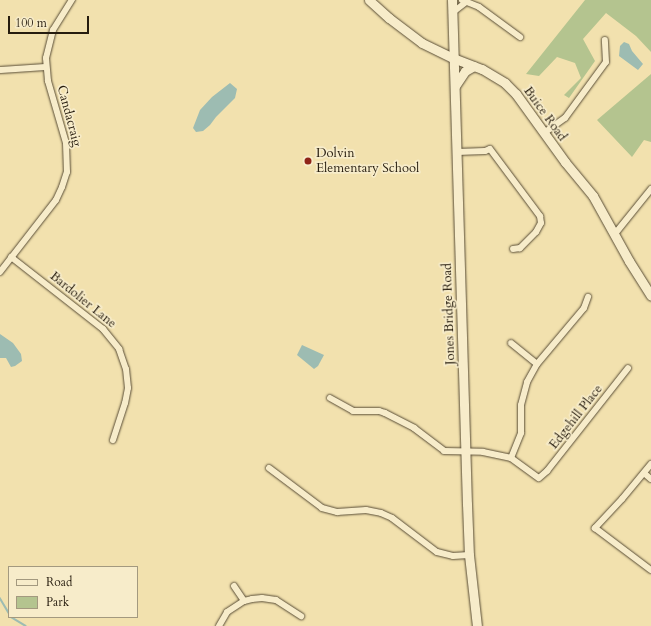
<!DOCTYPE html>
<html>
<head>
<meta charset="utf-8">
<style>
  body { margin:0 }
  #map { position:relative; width:651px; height:626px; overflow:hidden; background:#f2e1ae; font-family:Cardo,serif }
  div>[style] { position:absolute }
  .green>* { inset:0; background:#b4c48f }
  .water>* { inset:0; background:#9dbcb2 }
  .stream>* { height:1.5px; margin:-0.75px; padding:0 0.75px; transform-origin:0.75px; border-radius:0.75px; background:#9dbcb2 }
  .roads { filter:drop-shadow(0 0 1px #594d36) drop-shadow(0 0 1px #594d36) }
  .street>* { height:6px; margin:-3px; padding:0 3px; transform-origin:3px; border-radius:3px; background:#f7ecca }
  .secondary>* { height:9px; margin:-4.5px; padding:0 4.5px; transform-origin:4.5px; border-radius:4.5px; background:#f7ecca }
  .dots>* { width:11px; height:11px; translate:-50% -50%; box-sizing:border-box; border:2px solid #f7ecca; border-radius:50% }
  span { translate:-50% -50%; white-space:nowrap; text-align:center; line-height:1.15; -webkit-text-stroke:3.5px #f7ecca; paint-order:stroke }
  .street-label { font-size:13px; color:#261c0e }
  .poi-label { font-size:13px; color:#261c0e }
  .left { translate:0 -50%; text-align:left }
  .legend { position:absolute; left:8px; top:566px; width:130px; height:52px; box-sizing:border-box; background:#f7ecca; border:1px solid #a3997f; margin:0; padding:5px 7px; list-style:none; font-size:12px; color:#261c0e }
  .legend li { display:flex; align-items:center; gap:8px; height:20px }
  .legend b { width:20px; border:1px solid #a3997f }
  .scale { position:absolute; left:8px; top:16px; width:81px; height:18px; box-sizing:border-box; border:2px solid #261c0e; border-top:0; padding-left:5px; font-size:12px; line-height:14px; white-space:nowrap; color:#261c0e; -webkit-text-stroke:3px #f7ecca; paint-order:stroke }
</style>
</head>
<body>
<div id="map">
  <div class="green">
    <i style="clip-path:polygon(585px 0,651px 0,651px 52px,636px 36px,606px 13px,583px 39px,595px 61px,569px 98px,564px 95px,581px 78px,575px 63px,557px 57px,539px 76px,526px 74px)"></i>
    <i style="clip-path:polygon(651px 74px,651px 142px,644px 140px,632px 157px,597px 120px)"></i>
  </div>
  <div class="water">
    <i style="clip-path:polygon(624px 42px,629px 44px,632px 51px,643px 64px,638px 70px,619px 56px,620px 46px)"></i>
    <i style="clip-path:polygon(230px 83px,237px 89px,235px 98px,216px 117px,210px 125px,203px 131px,196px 132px,193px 128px,200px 110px,212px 97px)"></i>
    <i style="clip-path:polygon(0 334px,13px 343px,21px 354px,22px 361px,15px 366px,11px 367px,6px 358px,0 358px)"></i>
    <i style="clip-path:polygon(302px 345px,324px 355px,318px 366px,314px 369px,297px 355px)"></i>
  </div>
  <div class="stream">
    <i style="left:0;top:598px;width:17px;rotate:59deg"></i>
    <i style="left:11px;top:617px;width:17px;rotate:31deg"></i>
  </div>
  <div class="roads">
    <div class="street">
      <i style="left:462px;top:0;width:18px;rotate:22deg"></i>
      <i style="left:479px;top:7px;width:51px;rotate:36.2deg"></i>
      <i style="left:452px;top:13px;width:18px;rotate:-38deg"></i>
      <i style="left:0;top:70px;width:46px;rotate:-3.7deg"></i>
      <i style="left:544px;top:133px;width:26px;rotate:-36deg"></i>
      <i style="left:565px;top:118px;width:69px;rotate:-53.8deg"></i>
      <i style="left:606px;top:62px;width:22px;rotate:-93deg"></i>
      <i style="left:457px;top:152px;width:28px;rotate:-2deg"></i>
      <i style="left:485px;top:151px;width:5px;rotate:-22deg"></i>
      <i style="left:490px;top:149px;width:84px;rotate:53.3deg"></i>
      <i style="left:540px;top:216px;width:7px;rotate:82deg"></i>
      <i style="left:541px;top:223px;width:10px;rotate:119deg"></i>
      <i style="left:536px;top:232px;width:23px;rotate:135deg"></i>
      <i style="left:520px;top:248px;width:7px;rotate:172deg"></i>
      <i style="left:614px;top:235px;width:59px;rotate:-51.2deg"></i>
      <i style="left:11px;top:257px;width:117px;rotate:38deg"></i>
      <i style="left:103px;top:329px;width:26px;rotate:51deg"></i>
      <i style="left:119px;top:349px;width:21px;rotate:71deg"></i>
      <i style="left:126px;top:369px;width:19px;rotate:84deg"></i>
      <i style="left:128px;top:388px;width:15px;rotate:101deg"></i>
      <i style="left:125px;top:403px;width:39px;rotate:108deg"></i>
      <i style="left:0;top:272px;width:91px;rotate:-52.1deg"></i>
      <i style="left:56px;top:200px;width:14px;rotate:-65deg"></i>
      <i style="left:62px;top:187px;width:16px;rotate:-72deg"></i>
      <i style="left:67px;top:172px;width:29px;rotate:-92deg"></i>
      <i style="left:66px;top:143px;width:65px;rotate:-106.2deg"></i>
      <i style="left:48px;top:81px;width:23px;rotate:-95deg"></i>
      <i style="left:46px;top:58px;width:29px;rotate:-76deg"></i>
      <i style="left:53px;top:30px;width:36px;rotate:-58deg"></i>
      <i style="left:511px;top:343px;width:33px;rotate:39deg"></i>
      <i style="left:330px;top:398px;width:26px;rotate:29deg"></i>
      <i style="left:353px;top:411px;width:26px"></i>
      <i style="left:379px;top:411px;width:6px;rotate:18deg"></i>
      <i style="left:385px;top:413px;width:33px;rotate:27deg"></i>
      <i style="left:414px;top:428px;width:38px;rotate:37deg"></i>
      <i style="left:444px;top:451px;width:39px;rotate:1deg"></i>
      <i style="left:483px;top:452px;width:29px;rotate:12deg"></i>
      <i style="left:511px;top:458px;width:34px;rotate:36deg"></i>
      <i style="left:539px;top:478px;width:11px;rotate:-41deg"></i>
      <i style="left:547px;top:471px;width:131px;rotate:-51.8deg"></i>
      <i style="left:511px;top:458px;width:27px;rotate:-68deg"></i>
      <i style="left:521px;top:433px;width:28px;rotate:-90deg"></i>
      <i style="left:521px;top:405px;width:24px;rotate:-75deg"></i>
      <i style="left:527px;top:382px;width:21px;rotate:-61deg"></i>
      <i style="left:537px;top:364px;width:73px;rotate:-50deg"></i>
      <i style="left:584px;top:308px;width:12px;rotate:-70deg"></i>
      <i style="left:651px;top:464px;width:45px;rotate:129.6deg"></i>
      <i style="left:622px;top:499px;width:40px;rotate:133deg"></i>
      <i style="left:595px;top:528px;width:70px;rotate:36.9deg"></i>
      <i style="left:269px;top:468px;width:66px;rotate:37deg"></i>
      <i style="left:322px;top:508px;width:16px;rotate:15deg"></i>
      <i style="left:337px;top:512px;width:29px;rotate:-4deg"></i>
      <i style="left:366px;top:510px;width:15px;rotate:11deg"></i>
      <i style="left:381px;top:513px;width:12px;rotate:24deg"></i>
      <i style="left:392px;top:518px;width:56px;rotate:37.1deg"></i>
      <i style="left:437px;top:552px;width:16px;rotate:14deg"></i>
      <i style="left:453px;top:556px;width:16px;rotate:-4deg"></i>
      <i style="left:644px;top:473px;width:9px;rotate:41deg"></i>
      <i style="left:234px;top:586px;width:18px;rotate:56deg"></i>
      <i style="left:219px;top:626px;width:16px;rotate:-60deg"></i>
      <i style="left:227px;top:612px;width:20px;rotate:-33deg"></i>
      <i style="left:244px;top:601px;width:8px;rotate:-14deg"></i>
      <i style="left:252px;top:599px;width:10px;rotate:-6deg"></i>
      <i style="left:262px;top:598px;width:14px;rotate:8deg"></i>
      <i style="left:276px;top:600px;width:30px;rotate:33deg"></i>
    </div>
    <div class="secondary">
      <i style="left:369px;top:0;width:27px;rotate:42deg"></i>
      <i style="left:389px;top:18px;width:41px;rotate:37.1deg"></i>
      <i style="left:422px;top:43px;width:34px;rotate:26deg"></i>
      <i style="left:453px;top:58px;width:31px;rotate:21deg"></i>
      <i style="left:482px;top:69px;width:27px;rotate:31deg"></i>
      <i style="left:505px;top:83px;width:16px;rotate:45deg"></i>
      <i style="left:516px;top:94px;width:84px;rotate:54.2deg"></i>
      <i style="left:565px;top:162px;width:44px;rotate:50.5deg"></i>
      <i style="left:593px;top:196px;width:74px;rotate:61deg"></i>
      <i style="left:629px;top:261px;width:41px;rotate:57.8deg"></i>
      <i style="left:452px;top:0;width:504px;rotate:88.3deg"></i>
      <i style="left:467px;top:504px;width:51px;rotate:87.8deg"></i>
      <i style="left:469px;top:555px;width:71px;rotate:83.6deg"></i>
      <i style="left:455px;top:86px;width:18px;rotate:-56deg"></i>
      <i style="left:465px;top:71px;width:10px;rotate:-29deg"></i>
    </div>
  </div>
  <div class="dots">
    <i style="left:308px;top:161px;background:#8f2418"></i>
  </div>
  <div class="street-label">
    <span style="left:545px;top:114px;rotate:54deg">Buice Road</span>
    <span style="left:69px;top:116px;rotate:75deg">Candacraig</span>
    <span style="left:83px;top:300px;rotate:39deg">Bardolier Lane</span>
    <span style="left:449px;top:314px;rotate:-92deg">Jones Bridge Road</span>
    <span style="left:576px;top:417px;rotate:-52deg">Edgehill Place</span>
  </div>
  <div class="poi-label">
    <span class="left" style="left:316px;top:161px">Dolvin<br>Elementary School</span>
  </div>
  <ul class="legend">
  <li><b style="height:5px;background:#f7ecca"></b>Road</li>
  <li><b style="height:11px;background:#b4c48f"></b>Park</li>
  </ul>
  <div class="scale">100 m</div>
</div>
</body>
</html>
